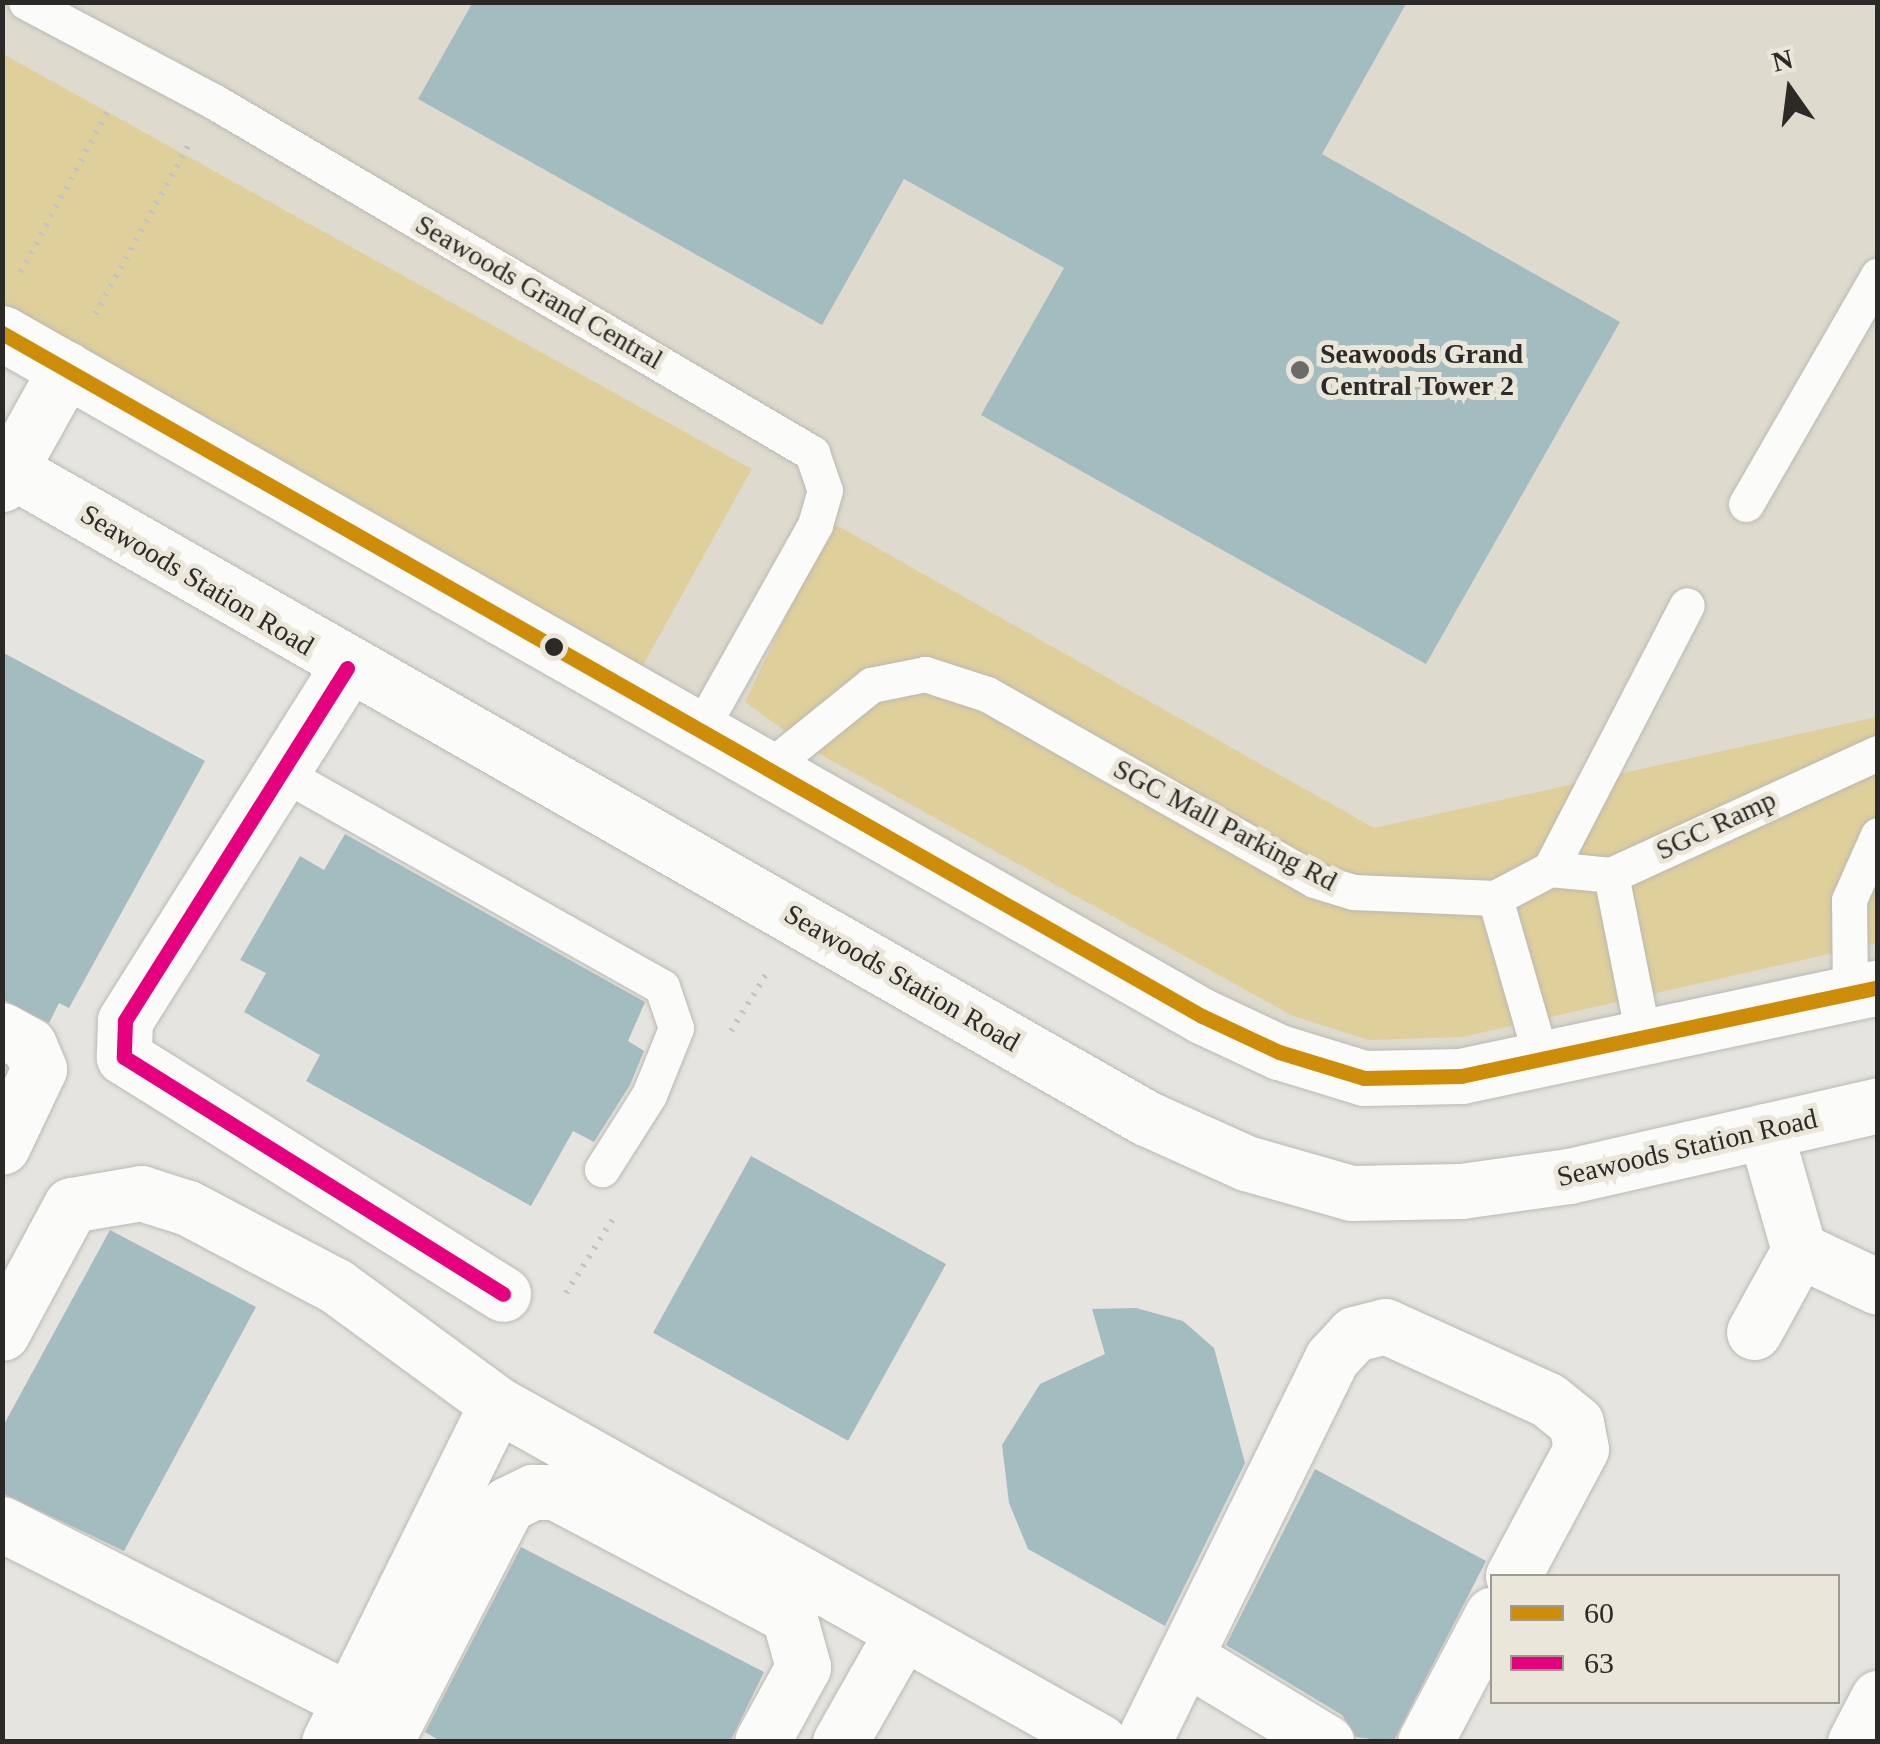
<!DOCTYPE html>
<html>
<head>
<meta charset="utf-8">
<style>
  body { margin:0 }
  #map { position:relative; width:1880px; height:1744px; overflow:hidden; background:#e6e4de; font-family:Georgia,serif }
  div>[style] { position:absolute }
  .built>* { inset:0; background:#dedacd }
  .green>* { inset:0; background:#decf9b; transform-origin:0 0 }
  .building>* { inset:0; background:#a2bcc0; transform-origin:0 0 }
  .path>* { height:6px; margin-top:-3px; transform-origin:0; background:repeating-linear-gradient(90deg,#c3c3c1 0 2.5px,transparent 0 10.5px) }
  .roads { filter:drop-shadow(0 0 2px #bab9b4) drop-shadow(0 0 2px #bab9b4) }
  .service>* { height:35px; margin:-17.5px; padding:0 17.5px; transform-origin:17.5px; border-radius:17.5px; background:#fbfbfa }
  .minor>* { height:55px; margin:-27.5px; padding:0 27.5px; transform-origin:27.5px; border-radius:27.5px; background:#fbfbfa }
  .tertiary>* { height:55px; margin:-27.5px; padding:0 27.5px; transform-origin:27.5px; border-radius:27.5px; background:#fbfbfa }
  .secondary>* { height:55px; margin:-27.5px; padding:0 27.5px; transform-origin:27.5px; border-radius:27.5px; background:#fbfbfa }
  .bus-1>* { height:15px; margin:-7.5px; padding:0 7.5px; transform-origin:7.5px; border-radius:7.5px; background:#ce8d08 }
  .bus-2>* { height:15px; margin:-7.5px; padding:0 7.5px; transform-origin:7.5px; border-radius:7.5px; background:#e5007d }
  .dots>* { width:28px; height:28px; translate:-50% -50%; box-sizing:border-box; border:5px solid #eae6da; border-radius:50% }
  span { translate:-50% -50%; white-space:nowrap; text-align:center; line-height:1.15; -webkit-text-stroke:10px #eae6da; paint-order:stroke }
  .street-label { font-size:28px; color:#2b2a26 }
  .poi-label { font-size:28px; color:#2b2a26; font-weight:700 }
  .left { translate:0 -50%; text-align:left }
  .frame { position:absolute; inset:0; border:5px solid #2b2a26; pointer-events:none }
  .legend { position:absolute; left:1490px; top:1574px; width:350px; height:130px; box-sizing:border-box; background:#eae6da; border:2px solid #9e9b92; margin:0; padding:12px 18px; list-style:none; font-size:30px; color:#2b2a26 }
  .legend li { display:flex; align-items:center; gap:20px; height:50px }
  .legend b { width:50px; border:2px solid #9e9b92 }
  .north { position:absolute; left:1740px; top:40px; width:100px; height:100px; -webkit-text-stroke:8px #eae6da; paint-order:stroke; rotate:346deg; font-size:28px; font-weight:700; line-height:40px; text-align:center; color:#2b2a26 }
  .north::after { content:''; display:block; margin:auto; width:35px; height:45px; background:#2b2a26; clip-path:polygon(50% 0,100% 100%,50% 72%,0 100%) }
</style>
</head>
<body>
<div id="map">
  <div class="built">
    <i style="clip-path:polygon(3px 3px,1877px 3px,1877px 987px,1364px 1078px,3px 333px)"></i>
  </div>
  <div class="green">
    <i style="left:3px;top:54px;width:856px;height:233px;rotate:29deg"></i>
    <i style="clip-path:polygon(831px 522px,1374px 828px,1877px 717px,1877px 943px,1462px 1037px,1368px 1040px,1291px 1015px,809px 748px,745px 702px)"></i>
  </div>
  <div class="building">
    <i style="clip-path:polygon(473px 2px,1407px 2px,1322px 154px,1620px 322px,1426px 664px,981px 415px,1064px 268px,904px 179px,822px 325px,418px 99px)"></i>
    <i style="clip-path:polygon(2px 652px,205px 761px,69px 1008px,59px 1003px,49px 1023px,2px 999px)"></i>
    <i style="clip-path:polygon(345px 834px,645px 1002px,628px 1041px,644px 1051px,630px 1085px,594px 1142px,573px 1131px,531px 1206px,306px 1081px,320px 1055px,244px 1012px,266px 973px,240px 960px,300px 856px,324px 870px)"></i>
    <i style="left:751px;top:1156px;width:223px;height:202px;rotate:29deg"></i>
    <i style="clip-path:polygon(110px 1230px,256px 1307px,124px 1551px,2px 1493px,2px 1428px)"></i>
    <i style="clip-path:polygon(1136px 1308px,1183px 1321px,1214px 1348px,1245px 1463px,1165px 1626px,1028px 1549px,1009px 1503px,1002px 1445px,1040px 1384px,1105px 1354px,1092px 1309px)"></i>
    <i style="clip-path:polygon(1315px 1469px,1486px 1561px,1393px 1742px,1356px 1737px,1342px 1715px,1226px 1645px)"></i>
    <i style="clip-path:polygon(521px 1547px,764px 1672px,730px 1742px,442px 1742px,425px 1732px)"></i>
  </div>
  <div class="path">
    <i style="left:21px;top:272px;width:187px;rotate:-61.7deg"></i>
    <i style="left:95px;top:314px;width:192px;rotate:-61deg"></i>
    <i style="left:731px;top:1031px;width:68px;rotate:-58.2deg"></i>
    <i style="left:566px;top:1293px;width:88px;rotate:-57.6deg"></i>
  </div>
  <div class="roads">
    <div class="service">
      <i style="left:26px;top:2px;width:212px;rotate:27.9deg"></i>
      <i style="left:213px;top:101px;width:695px;rotate:30.44deg"></i>
      <i style="left:812px;top:453px;width:39px;rotate:71deg"></i>
      <i style="left:825px;top:490px;width:36px;rotate:106deg"></i>
      <i style="left:815px;top:525px;width:235px;rotate:119.3deg"></i>
      <i style="left:1746px;top:504px;width:264px;rotate:-60deg"></i>
      <i style="left:767px;top:769px;width:134px;rotate:-38.9deg"></i>
      <i style="left:871px;top:685px;width:55px;rotate:-11.5deg"></i>
      <i style="left:925px;top:674px;width:65px;rotate:17.9deg"></i>
      <i style="left:987px;top:694px;width:376px;rotate:29.6deg"></i>
      <i style="left:1314px;top:880px;width:41px;rotate:17.1deg"></i>
      <i style="left:1353px;top:892px;width:142px;rotate:2.4deg"></i>
      <i style="left:1495px;top:898px;width:62px;rotate:-27.8deg"></i>
      <i style="left:1550px;top:869px;width:297px;rotate:-62.6deg"></i>
      <i style="left:277px;top:770px;width:442px;rotate:29.4deg"></i>
      <i style="left:662px;top:987px;width:43px;rotate:71.1deg"></i>
      <i style="left:676px;top:1028px;width:72px;rotate:111.9deg"></i>
      <i style="left:649px;top:1095px;width:88px;rotate:122.4deg"></i>
      <i style="left:1550px;top:869px;width:61px;rotate:5.6deg"></i>
      <i style="left:1611px;top:875px;width:294px;rotate:-24.6deg"></i>
      <i style="left:1611px;top:875px;width:168px;rotate:78.7deg"></i>
      <i style="left:1495px;top:898px;width:173px;rotate:73.9deg"></i>
      <i style="left:1850px;top:993px;width:93px;rotate:-90.6deg"></i>
      <i style="left:1849px;top:900px;width:71px;rotate:-66deg"></i>
    </div>
    <div class="minor">
      <i style="left:347px;top:668px;width:417px;rotate:122.2deg"></i>
      <i style="left:125px;top:1021px;width:36px;rotate:92deg"></i>
      <i style="left:124px;top:1057px;width:447px;rotate:32deg"></i>
      <i style="left:2px;top:1030px;width:31px;rotate:29deg"></i>
      <i style="left:29px;top:1045px;width:26px;rotate:67deg"></i>
      <i style="left:39px;top:1069px;width:86px;rotate:115.4deg"></i>
      <i style="left:1765px;top:1131px;width:124px;rotate:74.1deg"></i>
      <i style="left:1799px;top:1250px;width:87px;rotate:25.1deg"></i>
      <i style="left:1754px;top:1332px;width:94px;rotate:-61.2deg"></i>
      <i style="left:2px;top:1333px;width:145px;rotate:-61.7deg"></i>
      <i style="left:71px;top:1205px;width:71px;rotate:-9.7deg"></i>
      <i style="left:141px;top:1193px;width:49px;rotate:17.7deg"></i>
      <i style="left:188px;top:1208px;width:167px;rotate:27.8deg"></i>
      <i style="left:336px;top:1286px;width:200px;rotate:36.2deg"></i>
      <i style="left:2px;top:1524px;width:389px;rotate:26.9deg"></i>
      <i style="left:1185px;top:1657px;width:165px;rotate:31.1deg"></i>
      <i style="left:329px;top:1742px;width:377px;rotate:-63.6deg"></i>
      <i style="left:497px;top:1404px;width:691px;rotate:29.27deg"></i>
      <i style="left:385px;top:1742px;width:268px;rotate:-62.7deg"></i>
      <i style="left:508px;top:1504px;width:28px;rotate:-26deg"></i>
      <i style="left:533px;top:1492px;width:22px"></i>
      <i style="left:555px;top:1492px;width:265px;rotate:27.9deg"></i>
      <i style="left:789px;top:1616px;width:53px;rotate:74.6deg"></i>
      <i style="left:803px;top:1667px;width:85px;rotate:118.7deg"></i>
      <i style="left:840px;top:1742px;width:125px;rotate:-60.4deg"></i>
      <i style="left:1143px;top:1742px;width:428px;rotate:-63.8deg"></i>
      <i style="left:1332px;top:1358px;width:33px;rotate:-47deg"></i>
      <i style="left:1354px;top:1334px;width:32px;rotate:-14deg"></i>
      <i style="left:1385px;top:1326px;width:179px;rotate:24.4deg"></i>
      <i style="left:1548px;top:1400px;width:36px;rotate:39deg"></i>
      <i style="left:1576px;top:1423px;width:26px;rotate:79deg"></i>
      <i style="left:1581px;top:1449px;width:144px;rotate:118.2deg"></i>
      <i style="left:1425px;top:1742px;width:144px;rotate:-62.2deg"></i>
      <i style="left:1855px;top:1742px;width:50px;rotate:-62.4deg"></i>
    </div>
    <div class="tertiary">
      <i style="left:2px;top:484px;width:132px;rotate:-60.9deg"></i>
    </div>
    <div class="secondary">
      <i style="left:2px;top:333px;width:1381px;rotate:29.65deg"></i>
      <i style="left:1202px;top:1016px;width:85px;rotate:25.1deg"></i>
      <i style="left:1279px;top:1052px;width:89px;rotate:17deg"></i>
      <i style="left:1364px;top:1078px;width:97px;rotate:-1.2deg"></i>
      <i style="left:1461px;top:1076px;width:426px;rotate:-12deg"></i>
      <i style="left:2px;top:465px;width:1317px;rotate:29.72deg"></i>
      <i style="left:1146px;top:1118px;width:110px;rotate:24.2deg"></i>
      <i style="left:1246px;top:1163px;width:109px;rotate:15.9deg"></i>
      <i style="left:1351px;top:1193px;width:110px;rotate:-1deg"></i>
      <i style="left:1461px;top:1191px;width:109px;rotate:-7.9deg"></i>
      <i style="left:1569px;top:1176px;width:317px;rotate:-12.9deg"></i>
    </div>
  </div>
  <div class="bus-1">
    <i style="left:2px;top:333px;width:1381px;rotate:29.65deg"></i>
    <i style="left:1202px;top:1016px;width:85px;rotate:25.1deg"></i>
    <i style="left:1279px;top:1052px;width:89px;rotate:17deg"></i>
    <i style="left:1364px;top:1078px;width:97px;rotate:-1.2deg"></i>
    <i style="left:1461px;top:1076px;width:426px;rotate:-12deg"></i>
  </div>
  <div class="bus-2">
    <i style="left:347px;top:668px;width:417px;rotate:122.2deg"></i>
    <i style="left:125px;top:1021px;width:36px;rotate:92deg"></i>
    <i style="left:124px;top:1057px;width:447px;rotate:32deg"></i>
  </div>
  <div class="dots">
    <i style="left:1300px;top:370px;background:#6c6b66"></i>
    <i style="left:554px;top:647px;background:#2b2a26"></i>
  </div>
  <div class="street-label">
    <span style="left:539px;top:292px;rotate:30deg">Seawoods Grand Central</span>
    <span style="left:197px;top:580px;rotate:31deg">Seawoods Station Road</span>
    <span style="left:1225px;top:825px;rotate:28deg">SGC Mall Parking Rd</span>
    <span style="left:1716px;top:825px;rotate:-25deg">SGC Ramp</span>
    <span style="left:902px;top:978px;rotate:30deg">Seawoods Station Road</span>
    <span style="left:1687px;top:1148px;rotate:-13deg">Seawoods Station Road</span>
  </div>
  <div class="poi-label">
    <span class="left" style="left:1320px;top:370px">Seawoods Grand<br>Central Tower 2</span>
  </div>
  <div class="frame"></div>
  <ul class="legend">
  <li><b style="height:12px;background:#ce8d08"></b>60</li>
  <li><b style="height:12px;background:#e5007d"></b>63</li>
  </ul>
  <div class="north">N</div>
</div>
</body>
</html>
